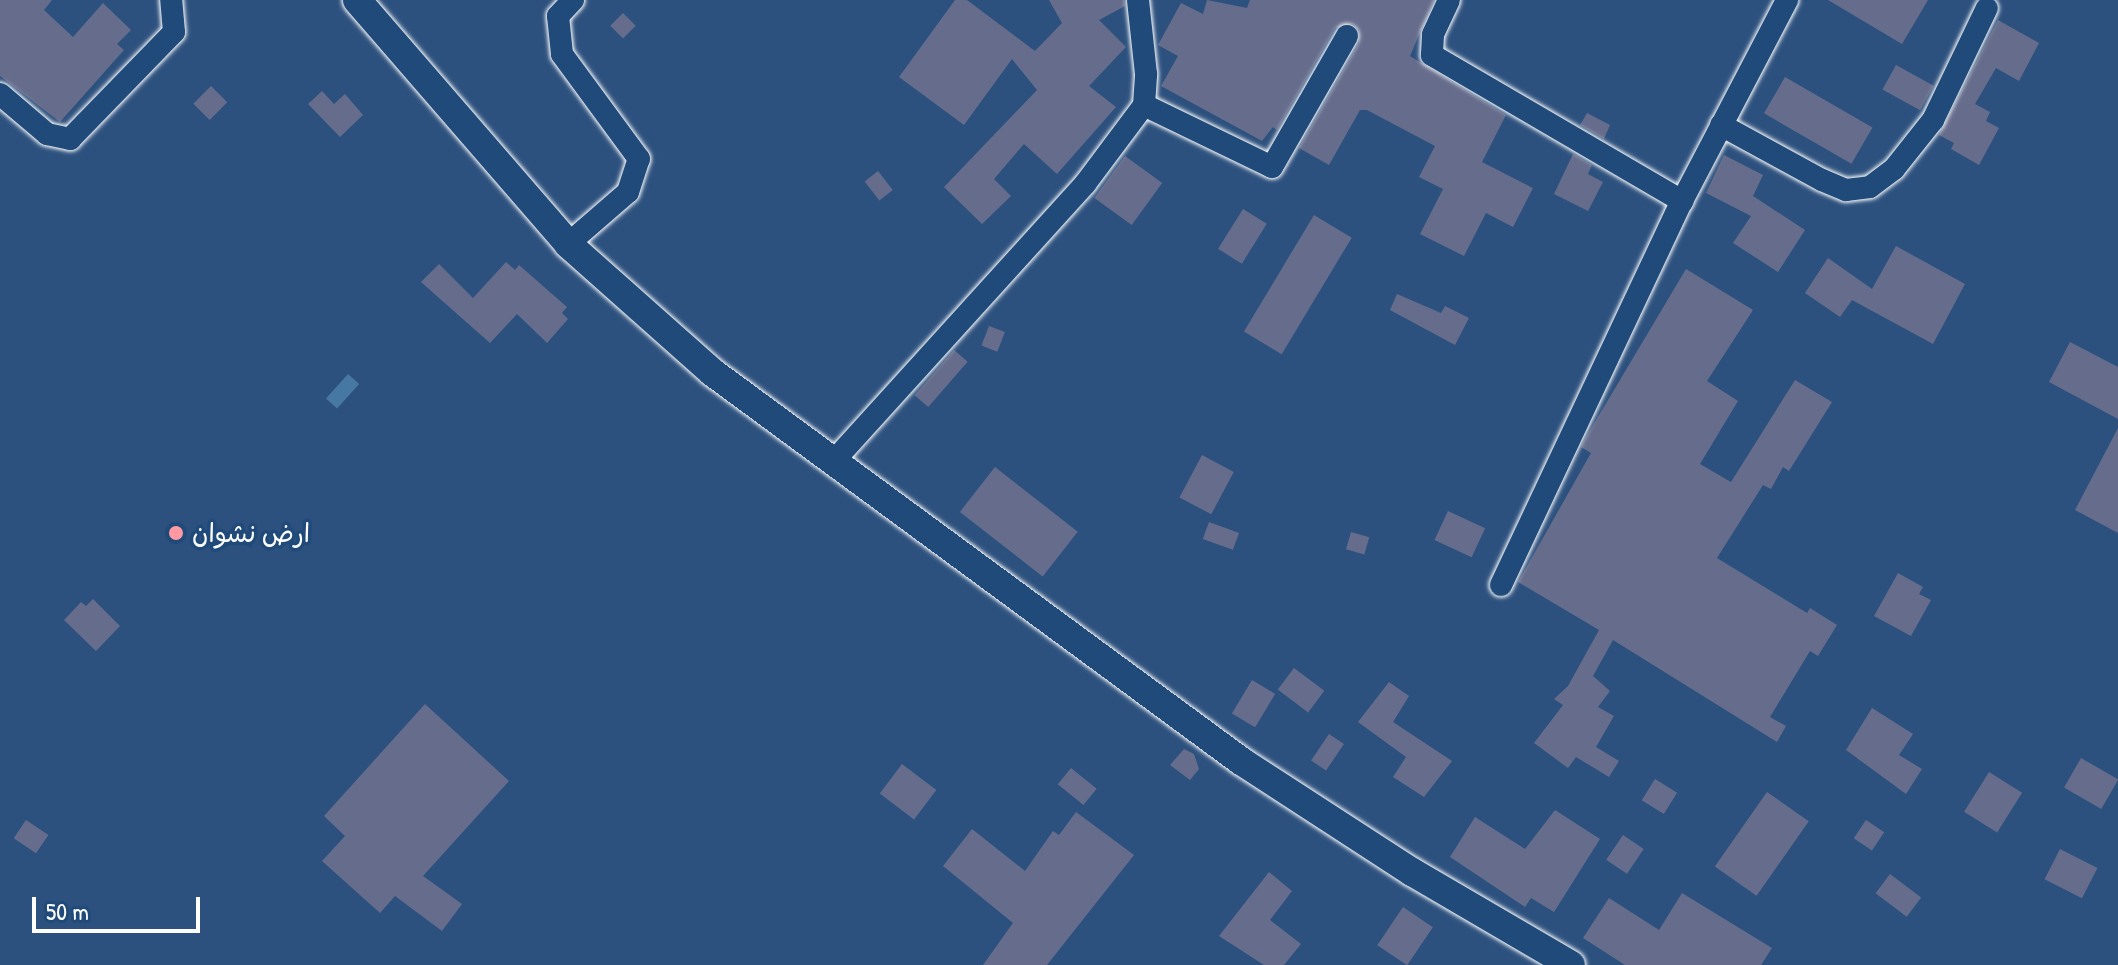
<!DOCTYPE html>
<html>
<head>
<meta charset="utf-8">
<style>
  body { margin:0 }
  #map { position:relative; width:2118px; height:965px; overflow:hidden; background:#2d517e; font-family:"Patrick Hand","Playpen Sans Arabic",sans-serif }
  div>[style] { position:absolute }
  .water>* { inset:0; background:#4678a3; transform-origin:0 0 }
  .building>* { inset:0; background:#666d8c; transform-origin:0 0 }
  .roads { filter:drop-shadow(0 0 2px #fff) drop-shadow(0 0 2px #fff) }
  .minor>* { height:22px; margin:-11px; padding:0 11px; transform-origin:11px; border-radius:11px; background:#1f4a7a }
  .tertiary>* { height:28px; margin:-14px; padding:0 14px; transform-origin:14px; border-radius:14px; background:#1f4a7a }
  .dots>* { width:22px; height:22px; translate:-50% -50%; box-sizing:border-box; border:4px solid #1f4a7a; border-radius:50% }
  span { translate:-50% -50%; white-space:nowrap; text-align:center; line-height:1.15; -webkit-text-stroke:7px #1f4a7a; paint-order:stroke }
  .poi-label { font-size:26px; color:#fff }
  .left { translate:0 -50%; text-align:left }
  .scale { position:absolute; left:32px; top:897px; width:168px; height:36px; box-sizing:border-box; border:4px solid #fff; border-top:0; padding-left:10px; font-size:24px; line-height:28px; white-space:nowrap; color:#fff; -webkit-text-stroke:6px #1f4a7a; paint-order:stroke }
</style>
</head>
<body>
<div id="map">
  <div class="water">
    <i style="left:348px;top:374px;width:15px;height:33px;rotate:42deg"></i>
  </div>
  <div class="building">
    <i style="clip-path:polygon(0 0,52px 0,44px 10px,73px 37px,103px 3px,131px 30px,117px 44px,124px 50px,60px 122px,0 76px)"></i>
    <i style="clip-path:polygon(955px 0,967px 0,1035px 51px,1062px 23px,1049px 0,1124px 0,1125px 6px,1099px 20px,1126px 47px,1089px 86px,1116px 107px,1057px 174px,1024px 144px,994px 179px,1011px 196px,982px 224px,944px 187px,1037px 90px,1012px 59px,964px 125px,899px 77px)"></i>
    <i style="clip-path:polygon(1207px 0,1247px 8px,1250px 0,1434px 0,1410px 56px,1506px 115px,1482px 162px,1533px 188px,1513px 227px,1486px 213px,1464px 256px,1420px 234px,1443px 189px,1419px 177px,1435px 146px,1367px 110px,1360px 110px,1329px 165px,1299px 148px,1359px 43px,1359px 30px,1353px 24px,1335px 28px,1277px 130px,1273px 127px,1262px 141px,1161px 86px,1178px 56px,1158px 45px,1181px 3px,1203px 14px)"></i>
    <i style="clip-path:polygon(1828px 0,1928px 0,1902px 44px)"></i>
    <i style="left:623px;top:13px;width:18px;height:18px;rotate:45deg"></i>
    <i style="clip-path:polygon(1998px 20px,2039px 43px,2019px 81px,1996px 68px,1975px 104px,1990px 112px,1986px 121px,1999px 128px,1979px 165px,1951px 149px,1954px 143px,1939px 135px)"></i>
    <i style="left:1896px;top:65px;width:43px;height:28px;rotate:29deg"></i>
    <i style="left:1785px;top:77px;width:101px;height:42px;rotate:30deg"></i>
    <i style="left:211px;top:86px;width:23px;height:25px;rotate:45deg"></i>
    <i style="clip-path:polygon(322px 91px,334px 104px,345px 94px,363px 115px,340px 137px,308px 104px)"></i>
    <i style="clip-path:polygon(1587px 113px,1610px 125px,1604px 139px,1580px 125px)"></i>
    <i style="clip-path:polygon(1573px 154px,1592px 165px,1588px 174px,1603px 182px,1588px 211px,1554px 194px)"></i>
    <i style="clip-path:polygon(1724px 155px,1763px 175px,1753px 196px,1805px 230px,1778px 272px,1733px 243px,1751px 216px,1706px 193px)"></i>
    <i style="left:1125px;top:156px;width:46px;height:52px;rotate:36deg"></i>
    <i style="left:878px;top:171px;width:24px;height:17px;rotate:52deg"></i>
    <i style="left:1243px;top:209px;width:28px;height:47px;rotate:32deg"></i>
    <i style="left:1314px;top:215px;width:44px;height:136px;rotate:31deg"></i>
    <i style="clip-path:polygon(1896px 246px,1965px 284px,1933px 344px,1852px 300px,1840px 317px,1805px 293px,1828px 258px,1872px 289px)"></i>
    <i style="clip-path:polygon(506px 262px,515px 270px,519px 265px,567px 307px,562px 313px,568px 319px,547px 343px,517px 314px,490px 343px,421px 282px,439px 264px,473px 298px)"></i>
    <i style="clip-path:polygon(1686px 269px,1753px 310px,1707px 381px,1738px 401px,1700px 464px,1731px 482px,1795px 380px,1832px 402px,1789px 471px,1783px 467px,1771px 489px,1763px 485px,1717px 558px,1807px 613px,1810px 608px,1837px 625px,1818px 656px,1810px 651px,1770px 717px,1786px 726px,1777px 742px,1613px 640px,1593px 676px,1610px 691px,1598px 707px,1614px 716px,1596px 747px,1619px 761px,1609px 777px,1576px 757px,1568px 768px,1534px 743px,1563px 705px,1554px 699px,1568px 686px,1599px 630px,1518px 582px,1591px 453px,1581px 447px,1586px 437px)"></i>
    <i style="clip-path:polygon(1397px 294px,1441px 313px,1445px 306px,1469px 318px,1455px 345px,1390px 310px)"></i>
    <i style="left:989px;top:326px;width:17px;height:21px;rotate:21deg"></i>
    <i style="clip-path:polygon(2070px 342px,2118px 367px,2118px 419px,2049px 382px)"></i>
    <i style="left:954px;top:350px;width:18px;height:60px;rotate:41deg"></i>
    <i style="clip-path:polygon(2118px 428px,2118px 533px,2075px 510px)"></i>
    <i style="left:1202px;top:455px;width:36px;height:48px;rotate:28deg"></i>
    <i style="left:995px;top:467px;width:105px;height:57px;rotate:38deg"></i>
    <i style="left:1448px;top:511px;width:41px;height:32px;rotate:25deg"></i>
    <i style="left:1209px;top:522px;width:32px;height:18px;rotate:20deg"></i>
    <i style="left:1351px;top:532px;width:19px;height:18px;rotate:16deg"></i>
    <i style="clip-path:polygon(1898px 573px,1923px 587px,1919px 594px,1931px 600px,1911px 636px,1874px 616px)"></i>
    <i style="clip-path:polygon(93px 599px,120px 626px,96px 651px,64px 620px,81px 602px,86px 606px)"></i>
    <i style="left:1294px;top:668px;width:38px;height:27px;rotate:37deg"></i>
    <i style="left:1252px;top:680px;width:27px;height:39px;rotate:31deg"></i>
    <i style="clip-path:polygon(1389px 682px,1409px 696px,1393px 722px,1452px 761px,1424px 797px,1393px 777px,1406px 757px,1358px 722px)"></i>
    <i style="clip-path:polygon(425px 704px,509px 781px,423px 876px,462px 904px,442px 931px,395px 896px,380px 913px,322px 861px,345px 836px,324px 816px)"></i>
    <i style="clip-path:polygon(1872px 708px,1913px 734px,1899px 755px,1922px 769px,1906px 794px,1846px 750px)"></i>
    <i style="left:1329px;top:734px;width:18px;height:32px;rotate:34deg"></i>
    <i style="clip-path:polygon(1184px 749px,1194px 754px,1199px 769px,1190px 780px,1170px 765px)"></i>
    <i style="left:2081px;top:758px;width:43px;height:34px;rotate:30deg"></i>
    <i style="left:902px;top:764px;width:43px;height:37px;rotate:37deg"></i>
    <i style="left:1071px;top:768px;width:33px;height:21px;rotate:39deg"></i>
    <i style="left:1989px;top:772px;width:39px;height:47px;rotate:32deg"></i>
    <i style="left:1655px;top:779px;width:26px;height:25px;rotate:32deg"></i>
    <i style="left:1767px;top:792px;width:51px;height:91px;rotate:35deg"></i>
    <i style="clip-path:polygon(1555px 810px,1600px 839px,1554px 912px,1531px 898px,1525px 907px,1450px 857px,1475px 817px,1525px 849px)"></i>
    <i style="clip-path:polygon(1076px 812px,1134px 855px,1047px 965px,983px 965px,1013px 923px,943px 866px,972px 829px,1025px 871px,1053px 831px,1059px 835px)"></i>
    <i style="left:26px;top:820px;width:27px;height:22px;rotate:34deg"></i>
    <i style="left:1866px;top:820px;width:22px;height:22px;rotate:34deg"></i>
    <i style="left:1623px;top:835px;width:25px;height:30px;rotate:34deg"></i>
    <i style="left:2060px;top:849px;width:42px;height:34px;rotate:27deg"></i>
    <i style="clip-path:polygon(1269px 872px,1292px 891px,1270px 920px,1301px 944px,1284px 965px,1264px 965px,1219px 936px)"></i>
    <i style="left:1890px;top:874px;width:39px;height:24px;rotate:37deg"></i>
    <i style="clip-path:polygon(1682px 893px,1772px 948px,1761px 965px,1625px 965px,1583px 938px,1609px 898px,1659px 930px)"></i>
    <i style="left:1403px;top:907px;width:36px;height:46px;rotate:34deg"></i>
  </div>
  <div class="roads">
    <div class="minor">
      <i style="left:1449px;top:0;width:38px;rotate:115deg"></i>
      <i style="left:1433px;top:35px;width:20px;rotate:93deg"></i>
      <i style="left:1432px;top:55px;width:290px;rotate:30.3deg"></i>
      <i style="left:0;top:94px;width:62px;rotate:40.4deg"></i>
      <i style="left:47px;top:134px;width:24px;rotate:12deg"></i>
      <i style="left:70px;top:139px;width:149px;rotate:-45.8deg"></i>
      <i style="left:174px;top:32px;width:32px;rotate:-95deg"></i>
      <i style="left:1144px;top:105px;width:142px;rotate:25.8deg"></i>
      <i style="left:1272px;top:167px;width:151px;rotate:-60.2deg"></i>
      <i style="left:1721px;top:125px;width:115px;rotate:28.6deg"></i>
      <i style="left:1822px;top:180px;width:26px;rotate:23deg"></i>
      <i style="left:1846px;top:190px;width:24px;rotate:-7deg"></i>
      <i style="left:1870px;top:187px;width:30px;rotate:-37deg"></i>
      <i style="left:1894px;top:169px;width:63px;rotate:-51.5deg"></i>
      <i style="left:1933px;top:120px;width:124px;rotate:-64.3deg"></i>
      <i style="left:568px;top:244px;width:79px;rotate:-40.9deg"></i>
      <i style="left:628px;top:192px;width:35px;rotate:-72deg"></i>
      <i style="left:639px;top:159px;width:130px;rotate:-126.3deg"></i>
      <i style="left:562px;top:54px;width:38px;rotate:-96deg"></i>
      <i style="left:558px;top:16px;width:22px;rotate:-47deg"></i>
      <i style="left:832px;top:463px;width:377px;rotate:-47.8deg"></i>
      <i style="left:1085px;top:184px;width:99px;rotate:-53.2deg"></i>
      <i style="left:1144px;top:105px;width:31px;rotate:-86deg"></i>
      <i style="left:1146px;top:74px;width:74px;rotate:-96.2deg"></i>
      <i style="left:1501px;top:585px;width:425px;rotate:-64.8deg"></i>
      <i style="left:1682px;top:201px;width:227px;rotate:-62.4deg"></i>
    </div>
    <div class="tertiary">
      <i style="left:357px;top:0;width:323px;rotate:49.1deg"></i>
      <i style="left:568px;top:244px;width:193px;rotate:41.6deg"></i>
      <i style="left:712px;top:372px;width:657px;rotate:36.33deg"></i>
      <i style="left:1241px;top:761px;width:204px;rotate:33deg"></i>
      <i style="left:1412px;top:872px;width:184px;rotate:30.3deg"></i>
    </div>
  </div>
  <div class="dots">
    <i style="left:176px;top:533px;background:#ff9aa2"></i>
  </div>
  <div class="poi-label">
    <span class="left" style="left:192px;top:533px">ارض نشوان</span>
  </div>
  <div class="scale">50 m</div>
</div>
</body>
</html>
